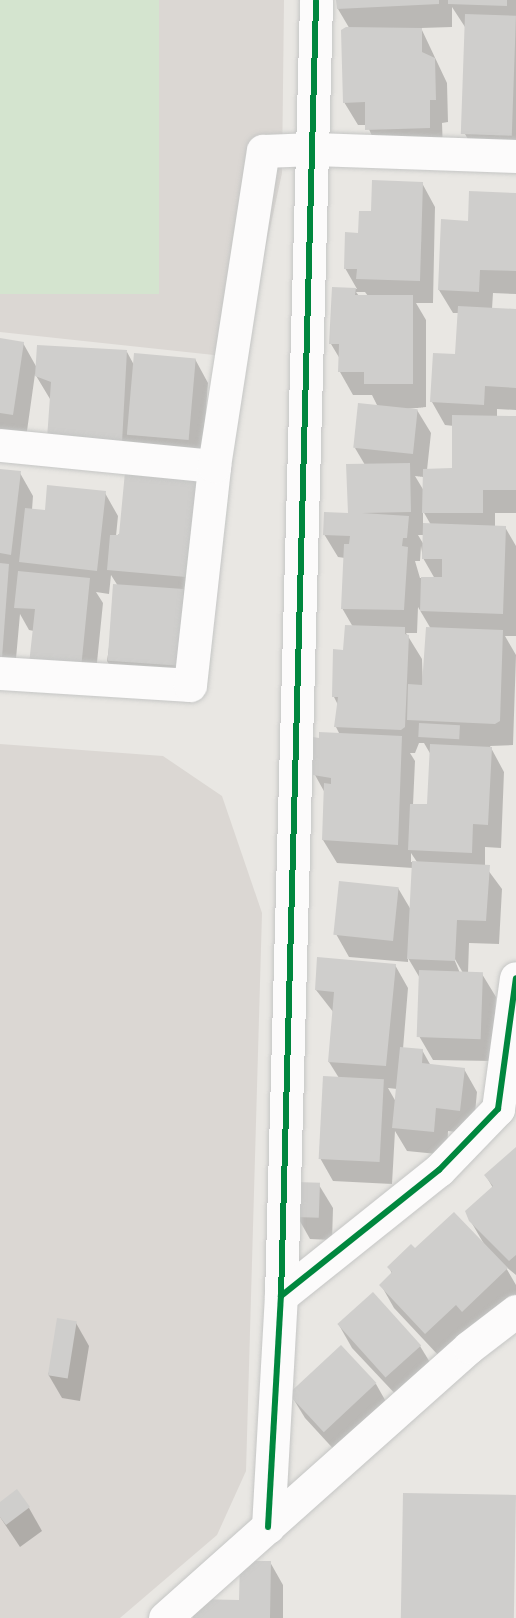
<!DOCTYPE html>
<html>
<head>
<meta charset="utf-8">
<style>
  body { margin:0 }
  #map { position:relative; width:516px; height:1618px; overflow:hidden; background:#e9e7e3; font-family:Signika,sans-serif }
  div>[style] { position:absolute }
  .education>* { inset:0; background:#dbd7d3 }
  .green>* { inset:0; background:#d4e4cf; transform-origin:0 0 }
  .shadow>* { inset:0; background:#0003 }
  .building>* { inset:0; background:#cfcecc; transform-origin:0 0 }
  .roads { filter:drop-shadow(0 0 2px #c5c6c5) drop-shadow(0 0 2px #c5c6c5) }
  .street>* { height:33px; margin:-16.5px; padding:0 16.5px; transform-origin:16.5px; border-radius:16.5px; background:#fcfbfb }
  .cycleway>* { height:6px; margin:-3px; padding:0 3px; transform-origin:3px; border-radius:3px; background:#00873e }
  span { translate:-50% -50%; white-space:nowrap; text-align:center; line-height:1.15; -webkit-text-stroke:4.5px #fff; paint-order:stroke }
</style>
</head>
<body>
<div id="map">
  <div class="education">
    <i style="clip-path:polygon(0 0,284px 0,282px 173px,242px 358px,0 332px)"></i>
    <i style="clip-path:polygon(0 744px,163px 756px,222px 796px,262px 913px,246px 1471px,217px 1535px,120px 1618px,0 1618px)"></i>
  </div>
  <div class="green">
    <i style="left:0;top:0;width:159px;height:294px"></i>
  </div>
  <div class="shadow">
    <i style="clip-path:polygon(338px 0,516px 0,516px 158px,478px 157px,465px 134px,465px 27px,452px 7px,452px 27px,421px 28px,447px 83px,448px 122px,442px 123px,443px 151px,380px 153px,367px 125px,358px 125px,344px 102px,351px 31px,338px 9px)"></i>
    <i style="clip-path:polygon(evenodd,422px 183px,435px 207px,433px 303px,416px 303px,426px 320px,426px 407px,406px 409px,417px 410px,431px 433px,427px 470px,454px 470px,454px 426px,445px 425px,432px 402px,456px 355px,459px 313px,453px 313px,439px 290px,469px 222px,516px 195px,516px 294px,493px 293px,492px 309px,516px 310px,516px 410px,497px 409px,497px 417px,516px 417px,516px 513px,495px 513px,495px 527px,505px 527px,516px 546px,516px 636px,505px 636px,516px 655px,513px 745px,490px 746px,504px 772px,501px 848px,485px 847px,485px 866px,502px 889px,499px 944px,469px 943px,468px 973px,482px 974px,496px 997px,493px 1061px,433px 1060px,419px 1036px,421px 980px,408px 958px,408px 962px,349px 957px,336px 934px,398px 888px,411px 910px,413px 868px,337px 863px,323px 840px,325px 793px,315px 775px,340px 735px,336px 727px,338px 705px,334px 697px,353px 627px,342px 608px,345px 558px,338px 557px,324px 534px,349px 515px,365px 465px,355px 448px,378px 407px,372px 395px,353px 395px,340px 372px,340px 359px,331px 344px,333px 288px,357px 289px,345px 268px,372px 213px,422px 183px,356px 292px,365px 292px,368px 296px,359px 296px,356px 292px,422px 183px,415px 476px,424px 477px,424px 491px,415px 476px,422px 183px,423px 511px,431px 525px,423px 525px,423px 511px,422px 183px,418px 535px,424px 535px,424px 545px,418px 535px,422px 183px,421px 546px,423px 558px,435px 579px,420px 578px,415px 561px,420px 561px,421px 546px,422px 183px,418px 607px,431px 629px,423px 690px,422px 659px,406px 633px,417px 633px,418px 607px,422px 183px,419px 743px,424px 743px,431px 755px,429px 806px,413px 805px,415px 761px,410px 753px,415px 753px,419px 743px,422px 183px,411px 853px,417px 862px,411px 862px,411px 853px,422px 183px,452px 954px,463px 973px,460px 973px,452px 954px)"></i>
    <i style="clip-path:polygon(0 340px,23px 343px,37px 368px,127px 352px,134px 365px,195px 359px,208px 383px,202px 463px,135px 466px,50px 399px,35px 374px,26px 438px,0 434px)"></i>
    <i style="clip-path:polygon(0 471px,20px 473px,33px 496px,32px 510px,46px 512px,105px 493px,118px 516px,116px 536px,205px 481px,189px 690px,121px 684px,107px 661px,118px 586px,111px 575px,109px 594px,96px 592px,103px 603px,94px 692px,34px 631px,29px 630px,20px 614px,14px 681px,0 680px)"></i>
    <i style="clip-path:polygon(evenodd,395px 965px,408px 988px,403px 1049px,422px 1050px,431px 1066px,464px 1069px,477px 1092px,473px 1134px,448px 1131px,447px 1155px,407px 1151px,395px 1131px,392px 1184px,333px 1181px,320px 1158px,339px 1078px,329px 1062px,334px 1013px,316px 990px,395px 965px,388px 1088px,397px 1089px,396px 1102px,388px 1088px)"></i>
    <i style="clip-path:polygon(516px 1149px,516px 1275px,505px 1266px,516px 1285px,516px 1295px,439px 1356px,394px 1308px,381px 1285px,392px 1274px,389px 1267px,415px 1250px,484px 1244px,470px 1220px,493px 1188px,486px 1176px)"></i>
    <i style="clip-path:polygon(319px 1185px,333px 1208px,332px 1240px,310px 1239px,297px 1216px)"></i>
    <i style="clip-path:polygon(76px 1323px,89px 1346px,80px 1401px,62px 1398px,48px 1374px)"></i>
    <i style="clip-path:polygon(339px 1325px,420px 1346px,434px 1369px,400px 1399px,352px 1348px)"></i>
    <i style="clip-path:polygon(376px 1384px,389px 1407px,339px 1455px,305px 1418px,291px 1395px)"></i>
    <i style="clip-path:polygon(0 1504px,29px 1508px,42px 1531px,20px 1547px,0 1517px)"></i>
    <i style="clip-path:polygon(270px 1562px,283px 1585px,283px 1618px,195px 1618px,241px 1601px)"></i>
  </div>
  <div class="building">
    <i style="clip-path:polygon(336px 0,439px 0,439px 4px,337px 9px)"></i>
    <i style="clip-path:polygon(448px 0,507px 0,507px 6px,448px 4px)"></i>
    <i style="left:465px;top:14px;width:51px;height:120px;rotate:2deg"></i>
    <i style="clip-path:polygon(346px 27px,422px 28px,422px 52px,435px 58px,436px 100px,430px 100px,430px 128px,365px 130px,365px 102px,343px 103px,341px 30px)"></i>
    <i style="clip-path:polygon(372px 180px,423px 182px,420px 281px,356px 279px,357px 269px,344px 269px,345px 232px,358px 233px,359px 211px,371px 211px)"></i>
    <i style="clip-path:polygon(469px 191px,516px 193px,516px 271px,480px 270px,479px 292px,438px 290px,441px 219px,468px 221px)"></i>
    <i style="clip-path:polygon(332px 287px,356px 288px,355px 295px,413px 295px,413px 384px,364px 384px,364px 372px,338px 372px,339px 344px,329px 344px)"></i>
    <i style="clip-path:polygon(458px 306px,516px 309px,516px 388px,485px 386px,484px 405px,430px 402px,433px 353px,455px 354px)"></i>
    <i style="clip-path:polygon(0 338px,24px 342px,13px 415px,0 413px)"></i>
    <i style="clip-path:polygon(37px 345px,127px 350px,122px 443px,47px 439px,51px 382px,35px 376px)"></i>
    <i style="left:134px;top:353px;width:62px;height:82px;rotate:5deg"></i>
    <i style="left:358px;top:403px;width:60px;height:45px;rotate:6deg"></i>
    <i style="clip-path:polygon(452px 415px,516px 416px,516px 490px,483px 490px,483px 513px,422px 513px,423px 469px,452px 468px)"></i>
    <i style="clip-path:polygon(410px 463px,411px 512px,362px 513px,409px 516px,407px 538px,403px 538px,402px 546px,408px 547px,404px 610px,341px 609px,344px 544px,349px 544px,350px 536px,323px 535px,324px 512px,348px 513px,346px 464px)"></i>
    <i style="clip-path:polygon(0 469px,21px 471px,11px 555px,0 553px)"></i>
    <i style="clip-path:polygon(125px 472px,206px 480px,197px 578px,107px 570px,110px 535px,119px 535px)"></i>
    <i style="clip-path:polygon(47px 485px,106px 491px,97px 571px,19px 562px,25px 508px,45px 510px)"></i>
    <i style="clip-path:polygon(423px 523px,506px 526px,503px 614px,420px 611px,421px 577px,442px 577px,442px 559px,422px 559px)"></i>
    <i style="clip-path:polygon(0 563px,9px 564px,2px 658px,0 658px)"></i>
    <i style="clip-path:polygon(18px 571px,90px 578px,81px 669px,29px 664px,35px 609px,14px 608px)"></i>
    <i style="left:113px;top:584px;width:71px;height:77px;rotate:4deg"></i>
    <i style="clip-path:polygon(345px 625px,405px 627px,405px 634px,409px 635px,405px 727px,401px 730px,334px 727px,338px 697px,332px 697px,333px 649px,343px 650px)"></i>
    <i style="clip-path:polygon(426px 627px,503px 630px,500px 721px,495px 724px,407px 720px,408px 684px,422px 685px)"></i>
    <i style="left:419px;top:723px;width:41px;height:14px;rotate:3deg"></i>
    <i style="clip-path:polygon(319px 732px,402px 736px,398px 845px,322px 840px,324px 783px,331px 784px,331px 778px,313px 775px,313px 737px,319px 738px)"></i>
    <i style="clip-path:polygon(430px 744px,492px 747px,488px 825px,473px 824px,472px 853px,408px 850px,410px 804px,427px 804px)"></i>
    <i style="clip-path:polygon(412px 861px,490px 865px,486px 921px,457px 920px,455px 961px,407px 959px)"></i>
    <i style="left:339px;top:881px;width:60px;height:54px;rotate:6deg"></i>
    <i style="clip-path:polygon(317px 957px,396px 964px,386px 1066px,328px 1062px,334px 992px,315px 990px)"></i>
    <i style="left:419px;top:970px;width:64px;height:67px;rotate:2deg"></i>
    <i style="clip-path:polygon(400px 1047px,423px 1049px,422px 1063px,465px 1068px,460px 1111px,436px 1108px,434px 1132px,392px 1128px)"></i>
    <i style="left:323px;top:1076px;width:61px;height:83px;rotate:3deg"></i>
    <i style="clip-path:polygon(516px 1147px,516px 1255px,509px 1261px,469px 1221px,465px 1211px,493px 1186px,484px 1175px)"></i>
    <i style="left:296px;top:1182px;width:24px;height:35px;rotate:2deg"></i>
    <i style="clip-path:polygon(454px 1212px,508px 1268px,462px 1312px,456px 1305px,425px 1334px,379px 1285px,392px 1272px,387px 1267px,411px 1244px,415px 1248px)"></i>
    <i style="left:373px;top:1292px;width:72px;height:48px;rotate:48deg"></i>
    <i style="left:57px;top:1318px;width:20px;height:58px;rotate:9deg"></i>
    <i style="left:341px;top:1345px;width:52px;height:72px;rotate:47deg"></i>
    <i style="clip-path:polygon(17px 1489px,30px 1507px,6px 1525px,0 1517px,0 1502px)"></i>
    <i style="left:403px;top:1493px;width:113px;height:125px;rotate:1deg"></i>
    <i style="clip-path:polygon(240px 1561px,271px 1561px,270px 1618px,193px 1618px,193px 1599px,239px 1600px)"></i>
  </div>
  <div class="roads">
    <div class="street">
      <i style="left:0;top:445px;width:215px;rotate:5.6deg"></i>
      <i style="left:0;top:673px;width:190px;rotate:3.6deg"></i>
      <i style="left:190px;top:685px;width:220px;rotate:-83.7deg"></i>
      <i style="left:214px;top:466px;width:319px;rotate:-81.2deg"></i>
      <i style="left:263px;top:151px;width:51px;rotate:-2.2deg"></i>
      <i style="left:314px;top:149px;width:202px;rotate:2deg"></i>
      <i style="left:281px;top:1296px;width:1296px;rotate:-88.45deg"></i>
      <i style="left:268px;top:1527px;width:231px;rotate:-86.8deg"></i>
      <i style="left:281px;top:1296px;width:202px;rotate:-38.6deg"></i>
      <i style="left:439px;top:1170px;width:85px;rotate:-46deg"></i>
      <i style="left:498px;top:1109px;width:132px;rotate:-82.2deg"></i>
      <i style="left:165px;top:1618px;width:407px;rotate:-41.7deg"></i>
      <i style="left:469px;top:1347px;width:59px;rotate:-37.5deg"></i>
    </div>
  </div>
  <div class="cycleway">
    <i style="left:281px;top:1296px;width:1296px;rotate:-88.45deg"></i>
    <i style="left:268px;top:1527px;width:231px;rotate:-86.8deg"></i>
    <i style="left:281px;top:1296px;width:202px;rotate:-38.6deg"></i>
    <i style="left:439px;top:1170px;width:85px;rotate:-46deg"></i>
    <i style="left:498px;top:1109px;width:132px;rotate:-82.2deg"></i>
  </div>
</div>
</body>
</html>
